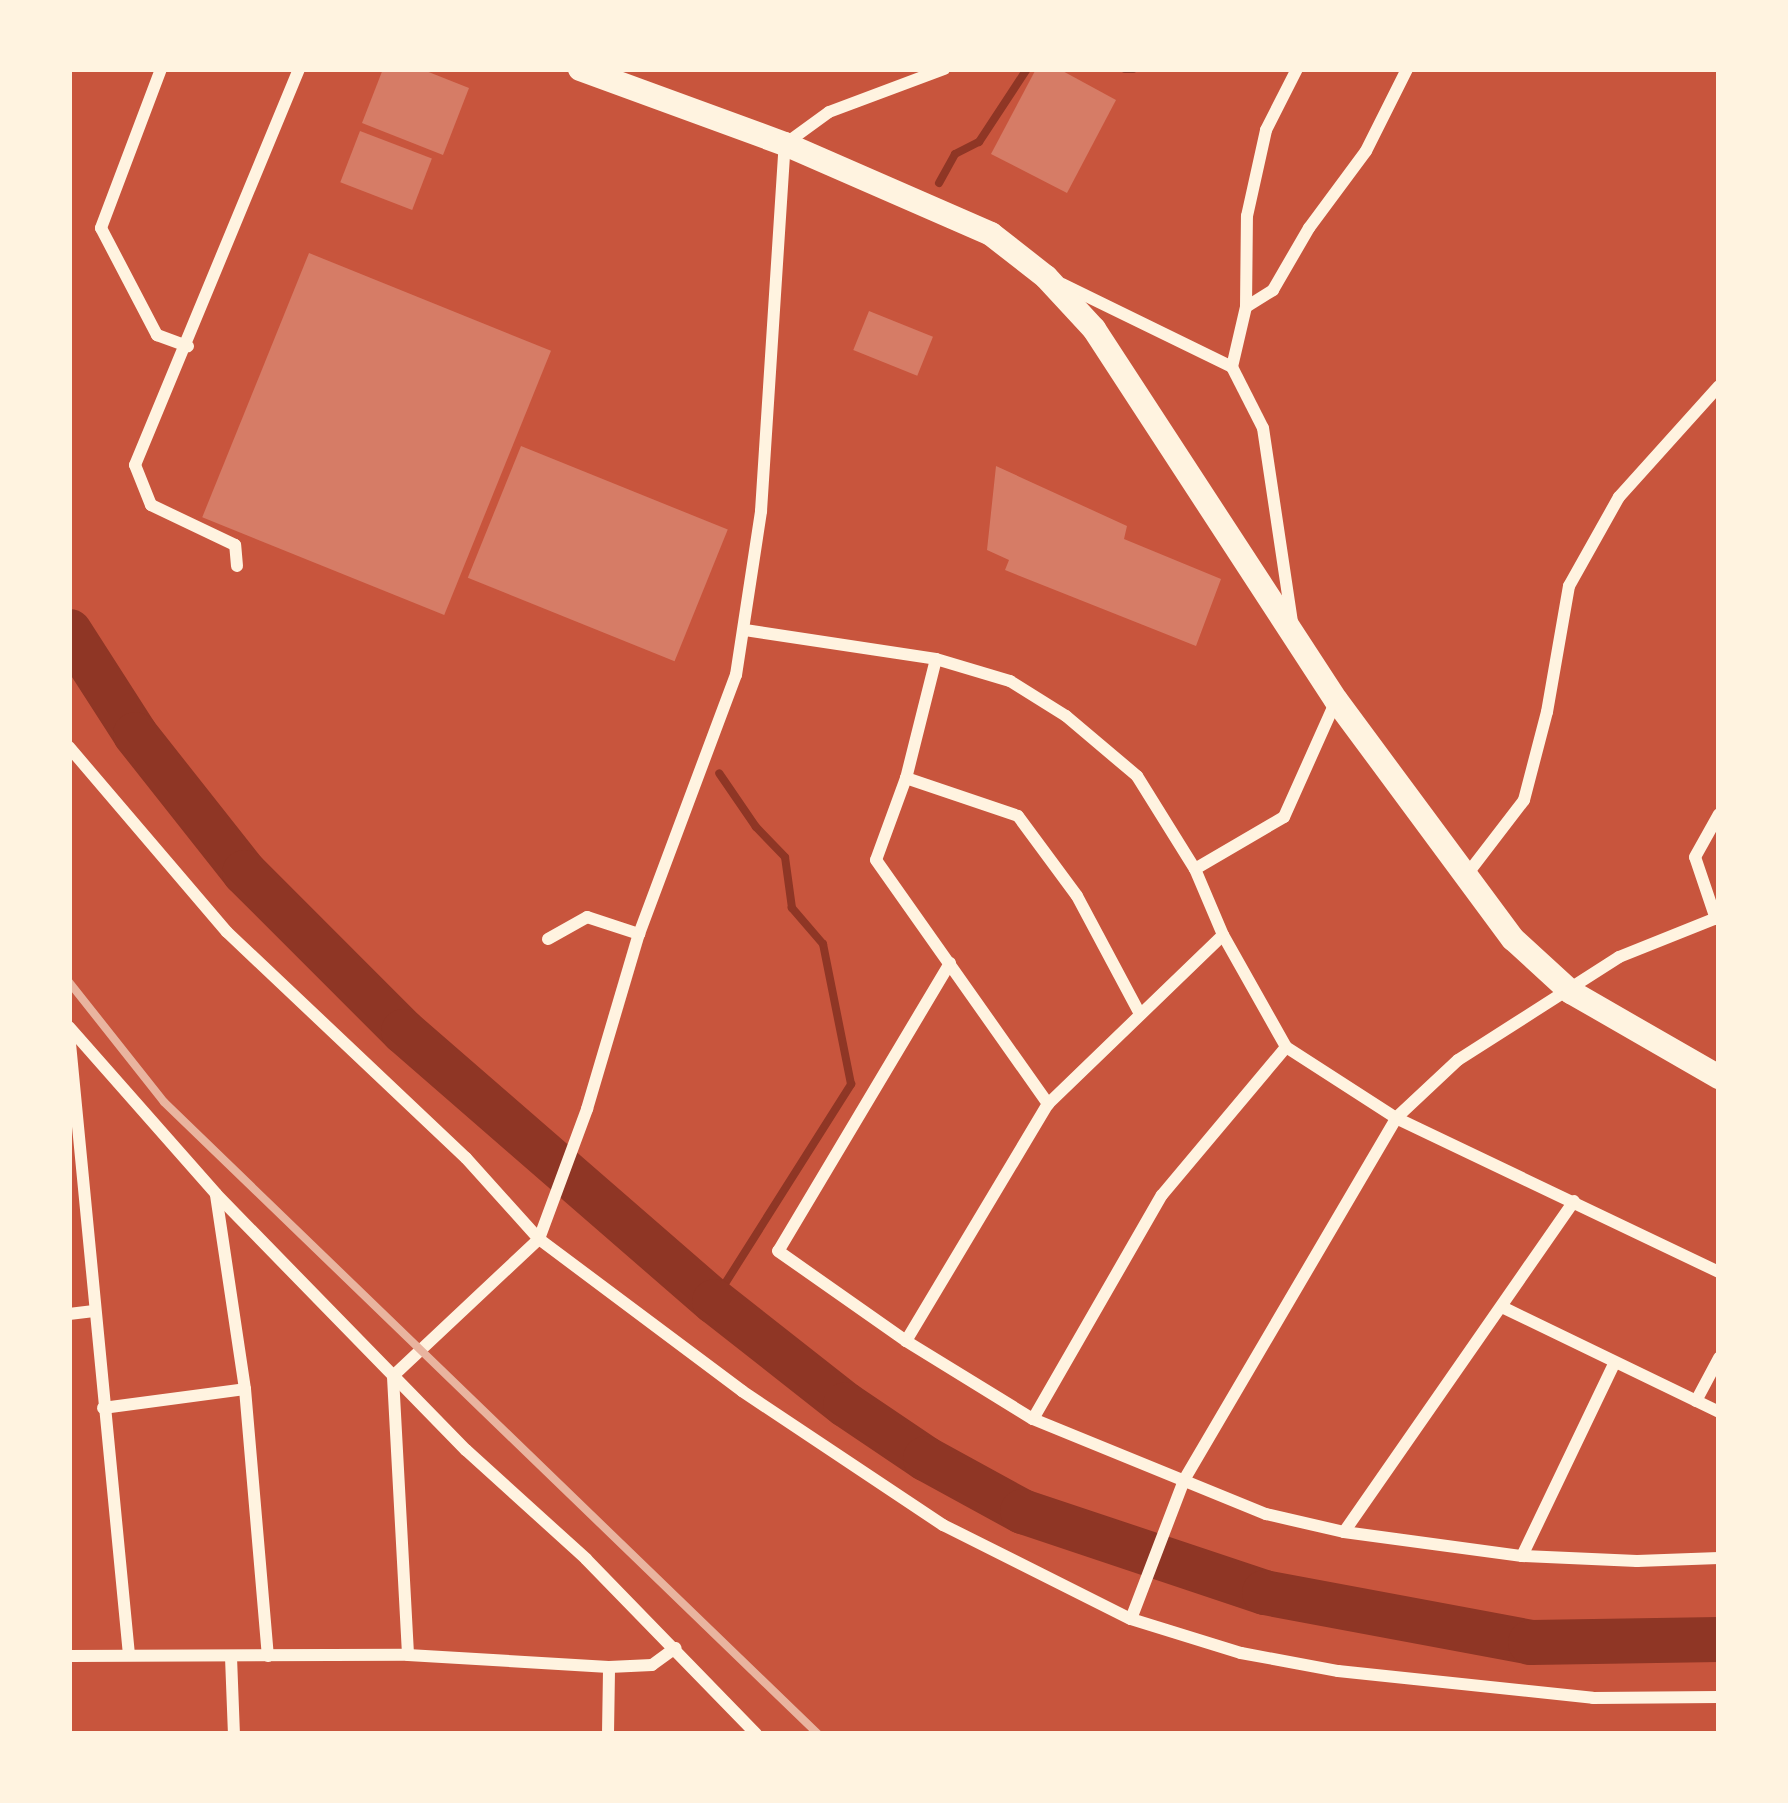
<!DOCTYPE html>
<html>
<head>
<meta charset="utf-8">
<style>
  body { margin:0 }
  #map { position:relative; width:1788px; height:1803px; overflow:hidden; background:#c8553d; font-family:"Open Sans",sans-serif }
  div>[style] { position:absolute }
  .stream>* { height:8px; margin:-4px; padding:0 4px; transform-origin:4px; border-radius:4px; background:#8f3625 }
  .river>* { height:45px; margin:-22.5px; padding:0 22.5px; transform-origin:22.5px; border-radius:22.5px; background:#8f3625 }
  .building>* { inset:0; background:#d67c66; transform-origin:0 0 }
  .minor>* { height:12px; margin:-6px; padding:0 6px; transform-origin:6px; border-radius:6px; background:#fff3e0 }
  .primary>* { height:24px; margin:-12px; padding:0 12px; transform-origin:12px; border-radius:12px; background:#fff3e0 }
  .rail>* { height:8px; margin:-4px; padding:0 4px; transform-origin:4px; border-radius:4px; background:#e9b49f }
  span { translate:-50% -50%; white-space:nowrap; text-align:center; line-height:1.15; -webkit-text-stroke:10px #fff3e0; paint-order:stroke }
  .frame { position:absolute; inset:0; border:72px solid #fff3e0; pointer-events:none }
</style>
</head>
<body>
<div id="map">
  <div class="stream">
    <i style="left:1125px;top:69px;width:8px"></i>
    <i style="left:939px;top:183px;width:33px;rotate:-61deg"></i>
    <i style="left:955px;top:154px;width:27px;rotate:-27deg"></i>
    <i style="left:979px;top:142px;width:87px;rotate:-56.7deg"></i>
    <i style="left:69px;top:634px;width:2px;rotate:-27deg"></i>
    <i style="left:714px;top:1301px;width:257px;rotate:-57.7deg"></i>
    <i style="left:851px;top:1084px;width:143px;rotate:-101.3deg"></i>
    <i style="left:823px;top:944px;width:48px;rotate:-130.7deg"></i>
    <i style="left:792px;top:908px;width:51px;rotate:-97.8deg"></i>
    <i style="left:785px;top:857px;width:42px;rotate:-134deg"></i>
    <i style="left:756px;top:827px;width:65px;rotate:-124.4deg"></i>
  </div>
  <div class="river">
    <i style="left:69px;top:631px;width:122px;rotate:57.3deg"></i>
    <i style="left:135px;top:734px;width:176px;rotate:51.7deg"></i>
    <i style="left:244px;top:872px;width:225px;rotate:45deg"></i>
    <i style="left:403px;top:1031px;width:412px;rotate:41deg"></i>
    <i style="left:714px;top:1301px;width:167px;rotate:38.2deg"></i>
    <i style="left:845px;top:1404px;width:97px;rotate:34deg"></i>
    <i style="left:925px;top:1458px;width:111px;rotate:28.7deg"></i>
    <i style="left:1022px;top:1511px;width:255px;rotate:18.5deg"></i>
    <i style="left:1264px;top:1592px;width:271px;rotate:10.6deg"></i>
    <i style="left:1530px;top:1642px;width:189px;rotate:-0.9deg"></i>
  </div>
  <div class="building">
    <i style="clip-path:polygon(383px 69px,421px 69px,469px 88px,443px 155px,362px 123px)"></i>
    <i style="clip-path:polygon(1036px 69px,1059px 69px,1116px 100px,1067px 193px,991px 154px)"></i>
    <i style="left:360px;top:131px;width:77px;height:55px;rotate:21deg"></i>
    <i style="left:309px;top:253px;width:261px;height:285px;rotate:22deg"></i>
    <i style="left:869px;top:311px;width:69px;height:42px;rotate:22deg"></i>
    <i style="left:521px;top:446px;width:223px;height:142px;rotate:22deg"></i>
    <i style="clip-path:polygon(996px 466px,1127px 526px,1124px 539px,1221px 579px,1196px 646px,1005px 570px,1009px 560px,987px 550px)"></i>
  </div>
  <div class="minor">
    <i style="left:161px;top:69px;width:170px;rotate:110.7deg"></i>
    <i style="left:101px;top:228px;width:121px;rotate:62.4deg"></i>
    <i style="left:157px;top:335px;width:33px;rotate:20deg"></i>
    <i style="left:1062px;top:284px;width:189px;rotate:26deg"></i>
    <i style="left:1232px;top:367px;width:68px;rotate:63.1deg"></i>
    <i style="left:1263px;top:428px;width:196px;rotate:81.5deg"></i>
    <i style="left:1246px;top:307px;width:32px;rotate:-32deg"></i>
    <i style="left:1273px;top:290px;width:72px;rotate:-59.9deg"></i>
    <i style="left:1309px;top:228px;width:96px;rotate:-53.5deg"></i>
    <i style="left:1366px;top:151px;width:92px;rotate:-63.4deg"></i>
    <i style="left:1232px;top:367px;width:62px;rotate:-76.9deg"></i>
    <i style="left:1246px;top:307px;width:91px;rotate:-89.4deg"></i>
    <i style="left:1247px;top:216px;width:88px;rotate:-77.5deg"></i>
    <i style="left:1266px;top:130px;width:68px;rotate:-63.1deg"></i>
    <i style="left:237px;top:566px;width:21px;rotate:-95deg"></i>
    <i style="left:235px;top:545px;width:93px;rotate:-154.5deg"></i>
    <i style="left:151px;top:505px;width:43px;rotate:-111.8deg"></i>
    <i style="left:135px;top:465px;width:429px;rotate:-67.5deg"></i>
    <i style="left:745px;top:630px;width:193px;rotate:8.6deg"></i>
    <i style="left:936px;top:659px;width:77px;rotate:16.6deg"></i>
    <i style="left:1010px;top:681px;width:66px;rotate:32deg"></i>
    <i style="left:1066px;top:716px;width:93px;rotate:40.2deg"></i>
    <i style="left:1137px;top:776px;width:110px;rotate:58.1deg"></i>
    <i style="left:1195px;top:869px;width:72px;rotate:67deg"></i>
    <i style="left:1223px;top:935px;width:129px;rotate:60.6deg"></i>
    <i style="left:1286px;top:1047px;width:131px;rotate:32.8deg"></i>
    <i style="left:1396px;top:1118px;width:358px;rotate:25.5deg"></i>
    <i style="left:936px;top:659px;width:123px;rotate:104.1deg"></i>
    <i style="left:906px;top:778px;width:87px;rotate:110.1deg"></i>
    <i style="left:876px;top:860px;width:299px;rotate:54.8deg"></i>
    <i style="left:69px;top:747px;width:243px;rotate:49.5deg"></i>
    <i style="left:227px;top:932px;width:329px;rotate:43.4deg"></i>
    <i style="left:466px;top:1158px;width:109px;rotate:48deg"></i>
    <i style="left:539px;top:1239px;width:254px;rotate:36.8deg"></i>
    <i style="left:742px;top:1391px;width:242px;rotate:33.7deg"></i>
    <i style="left:943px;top:1525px;width:210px;rotate:26.6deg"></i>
    <i style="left:1131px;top:1619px;width:115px;rotate:17.2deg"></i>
    <i style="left:1241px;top:1653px;width:99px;rotate:10.5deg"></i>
    <i style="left:1338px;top:1671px;width:256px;rotate:6deg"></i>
    <i style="left:1593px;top:1698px;width:126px;rotate:-0.5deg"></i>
    <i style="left:906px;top:778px;width:118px;rotate:18.7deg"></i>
    <i style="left:1018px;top:816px;width:99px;rotate:53.6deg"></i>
    <i style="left:1077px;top:896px;width:134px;rotate:61.9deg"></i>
    <i style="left:1195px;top:869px;width:103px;rotate:-30.3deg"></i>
    <i style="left:1284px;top:817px;width:127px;rotate:-65.9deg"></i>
    <i style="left:1465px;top:877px;width:97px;rotate:-52.5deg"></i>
    <i style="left:1524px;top:800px;width:91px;rotate:-75.4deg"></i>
    <i style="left:1547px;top:712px;width:128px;rotate:-80.1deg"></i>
    <i style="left:1569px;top:586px;width:102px;rotate:-60.7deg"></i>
    <i style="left:1619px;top:497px;width:149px;rotate:-48deg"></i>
    <i style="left:1716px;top:919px;width:65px;rotate:-108.7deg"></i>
    <i style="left:1695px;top:857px;width:49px;rotate:-60.8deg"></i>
    <i style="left:548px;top:939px;width:45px;rotate:-29.4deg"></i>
    <i style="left:587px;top:917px;width:55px;rotate:18.1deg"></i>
    <i style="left:950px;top:963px;width:335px;rotate:120.8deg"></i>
    <i style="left:778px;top:1251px;width:156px;rotate:35.1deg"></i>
    <i style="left:906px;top:1341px;width:149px;rotate:31.6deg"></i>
    <i style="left:1033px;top:1419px;width:252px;rotate:22.2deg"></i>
    <i style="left:1266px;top:1514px;width:80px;rotate:13deg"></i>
    <i style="left:1344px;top:1532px;width:180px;rotate:7.7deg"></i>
    <i style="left:1522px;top:1556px;width:115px;rotate:2.5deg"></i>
    <i style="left:1637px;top:1561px;width:82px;rotate:-2.1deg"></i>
    <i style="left:69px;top:1027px;width:222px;rotate:48.6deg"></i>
    <i style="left:216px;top:1194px;width:358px;rotate:45.7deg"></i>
    <i style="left:466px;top:1450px;width:162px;rotate:42.2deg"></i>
    <i style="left:586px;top:1559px;width:244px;rotate:45.8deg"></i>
    <i style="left:69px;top:1033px;width:625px;rotate:84.49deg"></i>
    <i style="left:216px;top:1195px;width:196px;rotate:81.5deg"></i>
    <i style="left:245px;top:1389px;width:268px;rotate:85.1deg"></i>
    <i style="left:1502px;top:1307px;width:241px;rotate:25.8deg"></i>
    <i style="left:69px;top:1314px;width:23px;rotate:-7deg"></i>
    <i style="left:906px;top:1341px;width:276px;rotate:-59.1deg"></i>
    <i style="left:1048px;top:1104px;width:243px;rotate:-44deg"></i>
    <i style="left:393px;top:1376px;width:200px;rotate:-43.2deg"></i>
    <i style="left:539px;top:1239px;width:139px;rotate:-69.7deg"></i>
    <i style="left:587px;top:1109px;width:183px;rotate:-73.5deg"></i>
    <i style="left:639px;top:934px;width:277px;rotate:-69.5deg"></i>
    <i style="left:736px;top:675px;width:166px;rotate:-81.3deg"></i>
    <i style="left:761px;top:511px;width:368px;rotate:-86.3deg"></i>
    <i style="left:785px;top:144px;width:54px;rotate:-36deg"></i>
    <i style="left:829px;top:112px;width:123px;rotate:-20.5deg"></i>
    <i style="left:393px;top:1377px;width:278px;rotate:86.9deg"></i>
    <i style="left:1696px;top:1401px;width:49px;rotate:-61.9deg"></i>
    <i style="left:103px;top:1408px;width:143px;rotate:-7.6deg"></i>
    <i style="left:1033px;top:1419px;width:258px;rotate:-60.1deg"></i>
    <i style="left:1162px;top:1195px;width:193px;rotate:-50deg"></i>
    <i style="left:1344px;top:1532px;width:403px;rotate:-55.2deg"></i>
    <i style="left:1522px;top:1556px;width:213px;rotate:-64.4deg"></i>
    <i style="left:1131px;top:1619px;width:149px;rotate:-69.1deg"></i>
    <i style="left:1184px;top:1480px;width:420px;rotate:-59.6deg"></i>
    <i style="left:1396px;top:1118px;width:85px;rotate:-43.1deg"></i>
    <i style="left:1458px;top:1060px;width:191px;rotate:-32.6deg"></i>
    <i style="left:1619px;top:957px;width:108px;rotate:-21.8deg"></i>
    <i style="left:69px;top:1656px;width:339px;rotate:-0.2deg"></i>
    <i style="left:408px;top:1655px;width:201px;rotate:3.4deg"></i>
    <i style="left:609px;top:1667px;width:43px;rotate:-2.7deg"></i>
    <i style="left:652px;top:1665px;width:29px;rotate:-36deg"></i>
    <i style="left:231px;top:1657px;width:77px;rotate:87.8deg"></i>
    <i style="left:608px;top:1734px;width:67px;rotate:-89.1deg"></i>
  </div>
  <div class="primary">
    <i style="left:580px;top:69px;width:218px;rotate:20.1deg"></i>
    <i style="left:785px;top:144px;width:225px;rotate:23.6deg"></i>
    <i style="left:991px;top:234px;width:70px;rotate:38deg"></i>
    <i style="left:1046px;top:277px;width:71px;rotate:47.3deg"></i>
    <i style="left:1094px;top:329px;width:443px;rotate:56.9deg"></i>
    <i style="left:1336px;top:700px;width:297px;rotate:53.5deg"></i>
    <i style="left:1513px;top:939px;width:79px;rotate:42.4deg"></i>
    <i style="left:1571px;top:992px;width:171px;rotate:29.9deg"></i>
  </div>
  <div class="rail">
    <i style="left:69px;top:982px;width:153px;rotate:51.6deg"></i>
    <i style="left:164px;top:1102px;width:909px;rotate:44.02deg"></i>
  </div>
  <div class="frame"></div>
</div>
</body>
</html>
